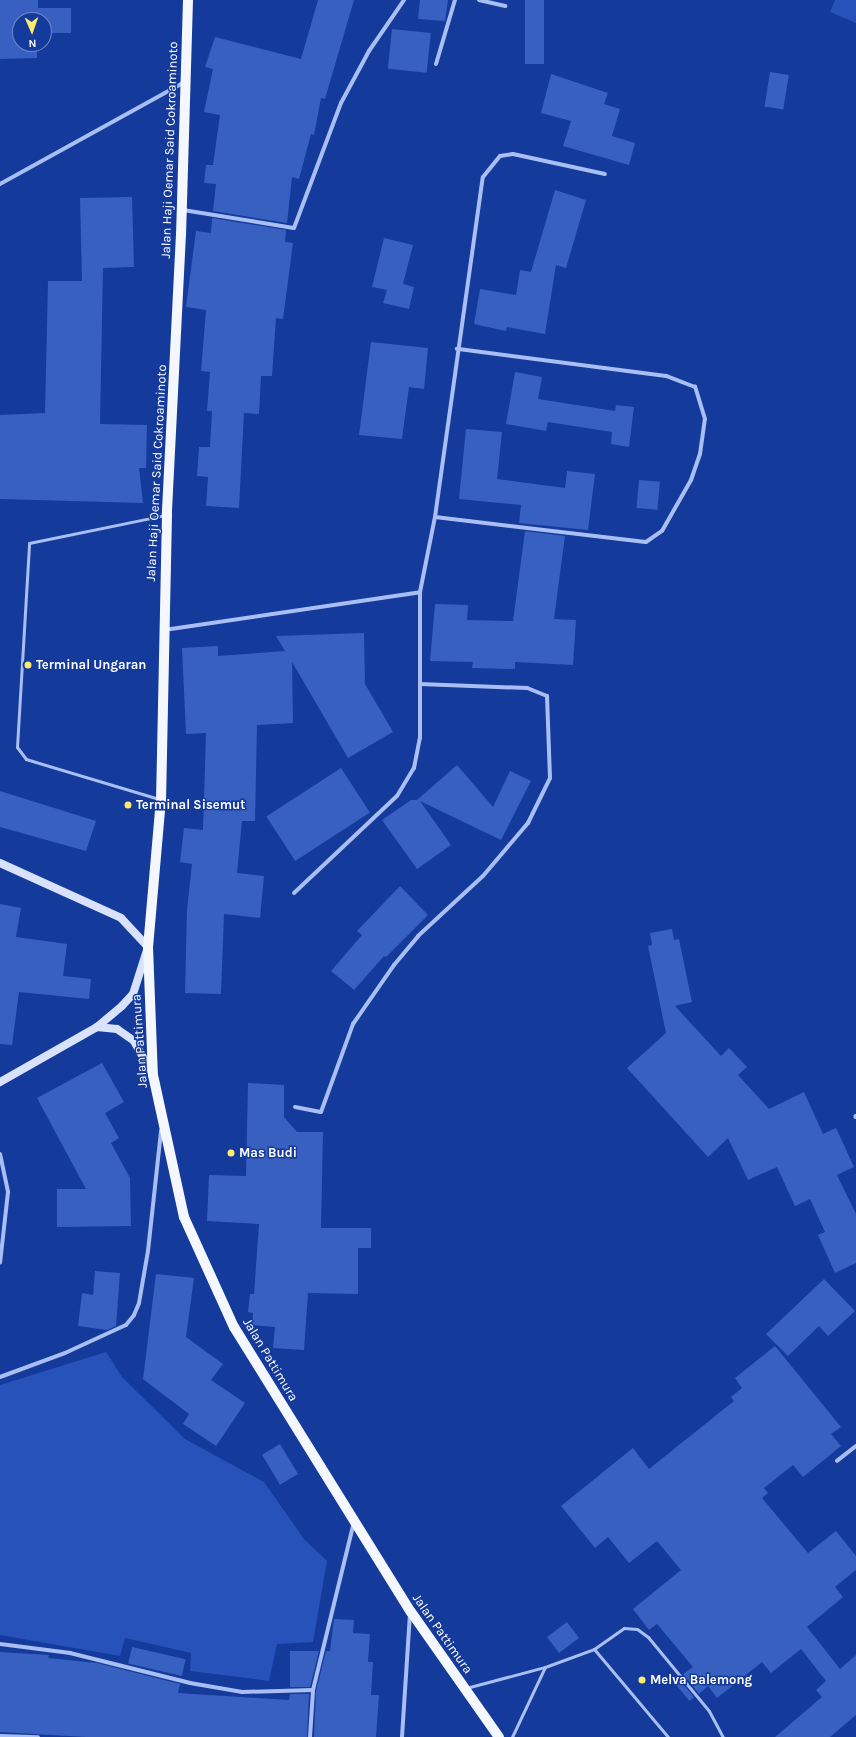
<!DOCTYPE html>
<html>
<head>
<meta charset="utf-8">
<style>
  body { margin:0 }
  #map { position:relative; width:856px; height:1737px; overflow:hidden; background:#143a9b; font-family:Karla,sans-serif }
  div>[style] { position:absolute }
  .green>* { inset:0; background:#2752b9 }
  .building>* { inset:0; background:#3860c1; transform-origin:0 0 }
  .service>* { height:3px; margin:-1.5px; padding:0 1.5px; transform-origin:1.5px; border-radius:1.5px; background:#a9bff3 }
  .pedestrian>* { height:3.5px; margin:-1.75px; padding:0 1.75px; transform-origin:1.75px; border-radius:1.75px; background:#a9bff3 }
  .minor>* { height:4px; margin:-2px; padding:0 2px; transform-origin:2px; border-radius:2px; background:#a9bff3 }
  .secondary>* { height:8px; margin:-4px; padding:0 4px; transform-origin:4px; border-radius:4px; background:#d8e2fd }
  .primary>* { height:10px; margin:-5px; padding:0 5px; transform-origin:5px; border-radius:5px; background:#f5f7ff }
  .dots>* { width:11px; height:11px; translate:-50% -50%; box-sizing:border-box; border:2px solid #143a9b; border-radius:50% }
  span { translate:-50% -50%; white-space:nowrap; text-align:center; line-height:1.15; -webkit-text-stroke:3px #143a9b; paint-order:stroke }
  .street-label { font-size:13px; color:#fff }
  .poi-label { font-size:13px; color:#fff; font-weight:700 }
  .left { translate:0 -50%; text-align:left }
  .north { position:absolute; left:12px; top:12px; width:40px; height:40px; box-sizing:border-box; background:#143a9b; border:1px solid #7289c3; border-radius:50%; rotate:178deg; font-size:11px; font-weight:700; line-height:16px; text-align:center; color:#fff }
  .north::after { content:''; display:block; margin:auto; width:14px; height:18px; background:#ffeb6b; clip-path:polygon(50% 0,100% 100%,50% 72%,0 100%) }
</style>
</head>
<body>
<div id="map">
  <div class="green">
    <i style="clip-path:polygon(835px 0,856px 0,856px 23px,830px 12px)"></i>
    <i style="clip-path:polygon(106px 1352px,122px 1377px,185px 1439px,264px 1482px,304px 1539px,327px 1561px,313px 1642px,277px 1644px,269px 1681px,190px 1671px,191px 1653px,125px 1638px,120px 1656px,0 1635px,0 1385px)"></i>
  </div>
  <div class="building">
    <i style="clip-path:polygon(0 0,38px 0,38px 8px,71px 8px,71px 33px,44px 33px,44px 20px,20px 20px,20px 44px,37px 44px,37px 58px,0 59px)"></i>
    <i style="clip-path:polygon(318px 0,354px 0,325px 99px,321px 98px,314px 135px,311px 134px,299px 179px,292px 177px,287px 223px,213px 211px,216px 184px,204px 183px,206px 165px,213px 165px,220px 115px,204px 112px,213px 69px,205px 67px,215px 37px,301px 59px)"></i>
    <i style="clip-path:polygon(420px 0,448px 0,445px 21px,418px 19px)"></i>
    <i style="left:525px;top:0;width:19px;height:64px"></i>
    <i style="left:392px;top:29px;width:39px;height:40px;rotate:6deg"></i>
    <i style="left:770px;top:72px;width:19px;height:35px;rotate:9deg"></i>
    <i style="clip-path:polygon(551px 74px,608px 93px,604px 104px,620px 109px,612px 136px,635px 143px,629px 165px,563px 146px,571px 121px,541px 113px)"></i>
    <i style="clip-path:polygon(555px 190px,586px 200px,566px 268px,556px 265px,545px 334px,507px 327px,506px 331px,474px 324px,480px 289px,516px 295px,520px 270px,531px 272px)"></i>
    <i style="clip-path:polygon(132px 197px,134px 267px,103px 268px,100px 424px,147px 425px,146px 468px,139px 468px,143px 503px,0 499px,0 415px,45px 413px,48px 281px,82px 281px,80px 198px)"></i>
    <i style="clip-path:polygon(212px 218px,286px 230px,285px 242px,293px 243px,283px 319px,276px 318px,272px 376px,261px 376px,259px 414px,244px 413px,239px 508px,206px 506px,208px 477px,197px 476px,199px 447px,210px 447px,212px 411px,207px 411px,210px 372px,201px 371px,206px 310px,186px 307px,196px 231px,211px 233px)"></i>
    <i style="clip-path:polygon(384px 238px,413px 245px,403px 284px,414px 287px,409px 309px,383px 303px,387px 290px,372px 287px)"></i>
    <i style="clip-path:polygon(371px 342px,428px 348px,424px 389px,409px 387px,402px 439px,359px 435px)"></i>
    <i style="clip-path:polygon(515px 372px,542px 377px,538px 399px,615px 411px,616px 405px,634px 407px,629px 447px,611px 444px,612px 432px,548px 422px,546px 431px,506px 424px)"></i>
    <i style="clip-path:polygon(466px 429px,502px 432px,497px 479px,565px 488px,567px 471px,595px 474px,588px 530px,519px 523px,521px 505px,459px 499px)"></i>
    <i style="left:639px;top:480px;width:21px;height:28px;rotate:5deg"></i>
    <i style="clip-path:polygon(525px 531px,565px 536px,554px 619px,576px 620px,573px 665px,515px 662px,515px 669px,472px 668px,473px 662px,430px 661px,435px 604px,468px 605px,467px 620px,513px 621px)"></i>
    <i style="clip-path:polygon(364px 633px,365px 684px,393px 732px,348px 758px,292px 662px,293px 723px,257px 725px,255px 821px,242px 821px,237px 873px,264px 876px,260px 918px,224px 914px,221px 994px,185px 993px,187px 910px,192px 864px,180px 862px,184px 828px,203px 830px,206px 733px,186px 734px,182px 648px,218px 646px,218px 656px,285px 651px,276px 636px)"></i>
    <i style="clip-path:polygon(457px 765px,493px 807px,510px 771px,531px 781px,501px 840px,420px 801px,451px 845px,417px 869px,382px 820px,411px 800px,417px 800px)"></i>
    <i style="left:341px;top:768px;width:53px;height:89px;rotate:57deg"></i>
    <i style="clip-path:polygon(0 791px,96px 821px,86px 851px,0 827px)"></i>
    <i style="clip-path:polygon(400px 886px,428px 915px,386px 957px,384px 956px,354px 990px,331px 971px,362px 935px,357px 931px)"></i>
    <i style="clip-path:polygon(0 904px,21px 908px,16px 937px,67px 944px,63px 976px,91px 979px,89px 999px,19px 992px,12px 1045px,0 1044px)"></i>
    <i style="clip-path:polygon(672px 929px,674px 940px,679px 939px,692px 1002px,675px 1006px,721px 1056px,729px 1048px,747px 1067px,738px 1075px,769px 1109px,804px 1092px,823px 1134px,836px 1128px,854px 1167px,837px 1175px,856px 1214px,856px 1263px,835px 1273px,818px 1235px,825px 1232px,810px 1199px,795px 1206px,777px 1167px,748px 1180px,728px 1138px,708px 1157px,627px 1068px,666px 1033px,648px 946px,652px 945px,650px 933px)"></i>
    <i style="clip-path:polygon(102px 1063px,124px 1102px,105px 1113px,119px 1138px,111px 1143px,130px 1178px,131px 1226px,57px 1227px,57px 1189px,86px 1189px,37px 1098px)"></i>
    <i style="clip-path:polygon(248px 1083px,284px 1085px,284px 1117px,297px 1132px,323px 1132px,321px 1228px,371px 1228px,371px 1248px,358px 1248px,358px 1294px,308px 1293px,304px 1350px,273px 1348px,275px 1327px,252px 1325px,253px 1313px,248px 1312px,250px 1294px,254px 1294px,259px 1224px,207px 1221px,209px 1175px,246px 1176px)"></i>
    <i style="clip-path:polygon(95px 1271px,120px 1273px,116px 1326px,107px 1330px,78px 1326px,82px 1293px,93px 1295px)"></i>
    <i style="clip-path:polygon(156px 1274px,194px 1278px,186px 1337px,223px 1364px,211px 1380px,245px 1403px,216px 1446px,183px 1424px,189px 1414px,143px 1379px)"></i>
    <i style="clip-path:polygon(824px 1279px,855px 1311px,828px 1336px,819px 1326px,788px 1356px,766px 1334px)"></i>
    <i style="clip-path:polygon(775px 1346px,841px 1427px,831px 1434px,841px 1446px,803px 1477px,793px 1465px,764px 1488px,768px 1493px,762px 1498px,808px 1553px,836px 1531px,856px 1556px,856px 1570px,835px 1587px,843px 1597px,807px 1627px,840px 1669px,856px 1655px,856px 1715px,830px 1737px,775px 1737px,822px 1697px,816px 1690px,826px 1681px,801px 1649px,771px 1673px,762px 1662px,717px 1698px,708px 1686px,699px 1694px,683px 1674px,693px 1667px,657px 1624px,649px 1630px,633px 1609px,681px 1570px,657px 1541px,629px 1563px,608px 1537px,595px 1548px,561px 1506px,633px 1448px,649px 1469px,734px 1401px,731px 1397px,742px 1388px,735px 1378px)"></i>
    <i style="left:280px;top:1444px;width:35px;height:21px;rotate:59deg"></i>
    <i style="clip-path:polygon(334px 1619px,354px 1620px,353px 1633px,370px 1634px,368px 1662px,373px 1662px,371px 1695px,379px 1695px,376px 1737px,314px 1737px,316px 1691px,326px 1651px,330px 1651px)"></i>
    <i style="left:567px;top:1622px;width:20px;height:25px;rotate:53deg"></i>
    <i style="left:132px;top:1647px;width:55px;height:17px;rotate:13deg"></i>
    <i style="clip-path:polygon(290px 1651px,319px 1651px,310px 1687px,290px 1687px)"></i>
    <i style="clip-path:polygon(0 1652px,49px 1655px,48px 1658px,97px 1663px,180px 1684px,178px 1693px,289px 1700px,290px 1694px,309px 1694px,307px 1737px,86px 1737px,0 1732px)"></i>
    <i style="left:678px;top:1678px;width:25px;height:6px;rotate:50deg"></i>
  </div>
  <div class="service">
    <i style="left:159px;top:799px;width:139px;rotate:-163.3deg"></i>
    <i style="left:26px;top:759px;width:15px;rotate:-127deg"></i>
    <i style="left:17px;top:747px;width:204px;rotate:-86.6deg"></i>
    <i style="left:29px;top:543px;width:140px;rotate:-11.6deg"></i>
    <i style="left:594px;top:1649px;width:115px;rotate:49.9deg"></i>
    <i style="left:466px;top:1688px;width:82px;rotate:-14.9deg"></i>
    <i style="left:545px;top:1667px;width:52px;rotate:-20.2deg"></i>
    <i style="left:594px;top:1649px;width:37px;rotate:-35deg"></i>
    <i style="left:624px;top:1628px;width:13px;rotate:4deg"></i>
    <i style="left:637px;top:1629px;width:14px;rotate:36deg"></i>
    <i style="left:648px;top:1637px;width:96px;rotate:50.5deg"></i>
    <i style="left:709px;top:1711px;width:30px;rotate:62deg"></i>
    <i style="left:512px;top:1737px;width:77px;rotate:-64.8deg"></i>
  </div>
  <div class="pedestrian">
    <i style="left:856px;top:1116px;width:1px;rotate:90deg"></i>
    <i style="left:837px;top:1461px;width:24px;rotate:-38deg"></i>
  </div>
  <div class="minor">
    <i style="left:479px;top:0;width:27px;rotate:13deg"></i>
    <i style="left:436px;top:64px;width:67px;rotate:-73.5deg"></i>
    <i style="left:0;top:184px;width:211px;rotate:-28.9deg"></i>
    <i style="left:183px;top:210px;width:112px;rotate:9.2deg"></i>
    <i style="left:294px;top:228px;width:134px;rotate:-69.4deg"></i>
    <i style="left:341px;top:103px;width:59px;rotate:-61.7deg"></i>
    <i style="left:369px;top:51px;width:62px;rotate:-55.5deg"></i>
    <i style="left:435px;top:517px;width:212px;rotate:6.8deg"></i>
    <i style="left:646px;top:542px;width:19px;rotate:-35deg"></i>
    <i style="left:662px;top:531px;width:59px;rotate:-60.4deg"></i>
    <i style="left:691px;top:480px;width:28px;rotate:-71deg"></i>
    <i style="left:700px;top:454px;width:35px;rotate:-82deg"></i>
    <i style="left:705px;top:419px;width:34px;rotate:-107deg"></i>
    <i style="left:695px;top:387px;width:31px;rotate:-159deg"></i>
    <i style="left:666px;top:376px;width:211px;rotate:-172.6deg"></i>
    <i style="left:164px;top:630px;width:259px;rotate:-8.4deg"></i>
    <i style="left:294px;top:893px;width:141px;rotate:-43.3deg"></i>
    <i style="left:397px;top:796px;width:33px;rotate:-59deg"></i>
    <i style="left:414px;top:768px;width:31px;rotate:-79deg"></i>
    <i style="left:420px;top:738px;width:146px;rotate:-90deg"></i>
    <i style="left:420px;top:592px;width:76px;rotate:-78.7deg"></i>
    <i style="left:435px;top:517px;width:343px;rotate:-82deg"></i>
    <i style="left:483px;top:177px;width:27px;rotate:-51deg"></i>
    <i style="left:500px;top:156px;width:13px;rotate:-9deg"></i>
    <i style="left:513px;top:154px;width:94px;rotate:12.3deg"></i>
    <i style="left:295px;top:1107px;width:26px;rotate:11deg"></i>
    <i style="left:321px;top:1112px;width:94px;rotate:-70deg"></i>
    <i style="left:353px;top:1024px;width:72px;rotate:-55.2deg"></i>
    <i style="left:394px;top:965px;width:38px;rotate:-50deg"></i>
    <i style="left:418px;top:936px;width:88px;rotate:-42.7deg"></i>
    <i style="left:483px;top:876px;width:70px;rotate:-49.7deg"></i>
    <i style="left:528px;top:823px;width:50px;rotate:-63.9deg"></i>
    <i style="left:550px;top:778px;width:82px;rotate:-92.1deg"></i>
    <i style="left:547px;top:696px;width:22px;rotate:-158deg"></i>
    <i style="left:527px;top:688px;width:107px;rotate:-177.9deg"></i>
    <i style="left:0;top:1154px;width:39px;rotate:78deg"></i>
    <i style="left:8px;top:1192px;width:71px;rotate:96.4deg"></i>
    <i style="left:0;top:1377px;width:69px;rotate:-20.3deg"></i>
    <i style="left:65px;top:1353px;width:67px;rotate:-24.7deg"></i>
    <i style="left:126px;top:1325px;width:13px;rotate:-51deg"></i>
    <i style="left:134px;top:1315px;width:13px;rotate:-67deg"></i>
    <i style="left:139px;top:1303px;width:53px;rotate:-80.2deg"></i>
    <i style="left:148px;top:1251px;width:121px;rotate:-83.8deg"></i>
    <i style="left:0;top:1644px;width:71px;rotate:7.3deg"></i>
    <i style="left:70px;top:1653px;width:124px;rotate:14deg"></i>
    <i style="left:190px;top:1683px;width:53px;rotate:9.8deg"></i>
    <i style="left:242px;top:1692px;width:71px;rotate:-1.6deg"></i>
    <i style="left:0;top:1736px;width:38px;rotate:2deg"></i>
    <i style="left:310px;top:1737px;width:47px;rotate:-86.3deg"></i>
    <i style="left:313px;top:1690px;width:173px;rotate:-76.3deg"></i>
    <i style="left:402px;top:1737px;width:123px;rotate:-86.3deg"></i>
  </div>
  <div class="secondary">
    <i style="left:0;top:863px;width:133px;rotate:24.4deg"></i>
    <i style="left:121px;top:918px;width:40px;rotate:47deg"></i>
    <i style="left:148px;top:947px;width:49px;rotate:107.7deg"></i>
    <i style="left:133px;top:994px;width:16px;rotate:133deg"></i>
    <i style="left:122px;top:1006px;width:33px;rotate:140deg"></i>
    <i style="left:97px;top:1027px;width:112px;rotate:150.4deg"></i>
    <i style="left:97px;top:1027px;width:20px;rotate:6deg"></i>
    <i style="left:117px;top:1029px;width:21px;rotate:35deg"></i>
    <i style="left:134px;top:1041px;width:37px;rotate:61deg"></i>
  </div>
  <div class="primary">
    <i style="left:188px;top:0;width:234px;rotate:91.7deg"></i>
    <i style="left:181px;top:234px;width:281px;rotate:92.9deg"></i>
    <i style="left:167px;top:515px;width:284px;rotate:91.2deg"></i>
    <i style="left:161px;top:799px;width:149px;rotate:95deg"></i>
    <i style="left:148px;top:947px;width:128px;rotate:87.8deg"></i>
    <i style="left:153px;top:1075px;width:145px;rotate:77.7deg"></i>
    <i style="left:184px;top:1217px;width:121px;rotate:65.6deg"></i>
    <i style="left:234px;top:1327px;width:335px;rotate:58.2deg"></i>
    <i style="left:411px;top:1612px;width:153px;rotate:54.9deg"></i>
  </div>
  <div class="dots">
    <i style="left:28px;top:665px;background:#ffeb6b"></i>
    <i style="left:128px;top:805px;background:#ffeb6b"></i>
    <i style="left:231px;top:1153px;background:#ffeb6b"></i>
    <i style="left:642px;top:1680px;background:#ffeb6b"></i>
  </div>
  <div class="street-label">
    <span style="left:170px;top:150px;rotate:-88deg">Jalan Haji Oemar Said Cokroaminoto</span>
    <span style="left:157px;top:473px;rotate:-87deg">Jalan Haji Oemar Said Cokroaminoto</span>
    <span style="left:140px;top:1041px;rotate:-94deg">Jalan Pattimura</span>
    <span style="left:270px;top:1360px;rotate:59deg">Jalan Pattimura</span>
    <span style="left:442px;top:1634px;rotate:55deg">Jalan Pattimura</span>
  </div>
  <div class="poi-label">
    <span class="left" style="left:36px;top:665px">Terminal Ungaran</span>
    <span class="left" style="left:136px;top:805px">Terminal Sisemut</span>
    <span class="left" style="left:239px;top:1153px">Mas Budi</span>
    <span class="left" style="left:650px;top:1680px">Melva Balemong</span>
  </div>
  <div class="north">N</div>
</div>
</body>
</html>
